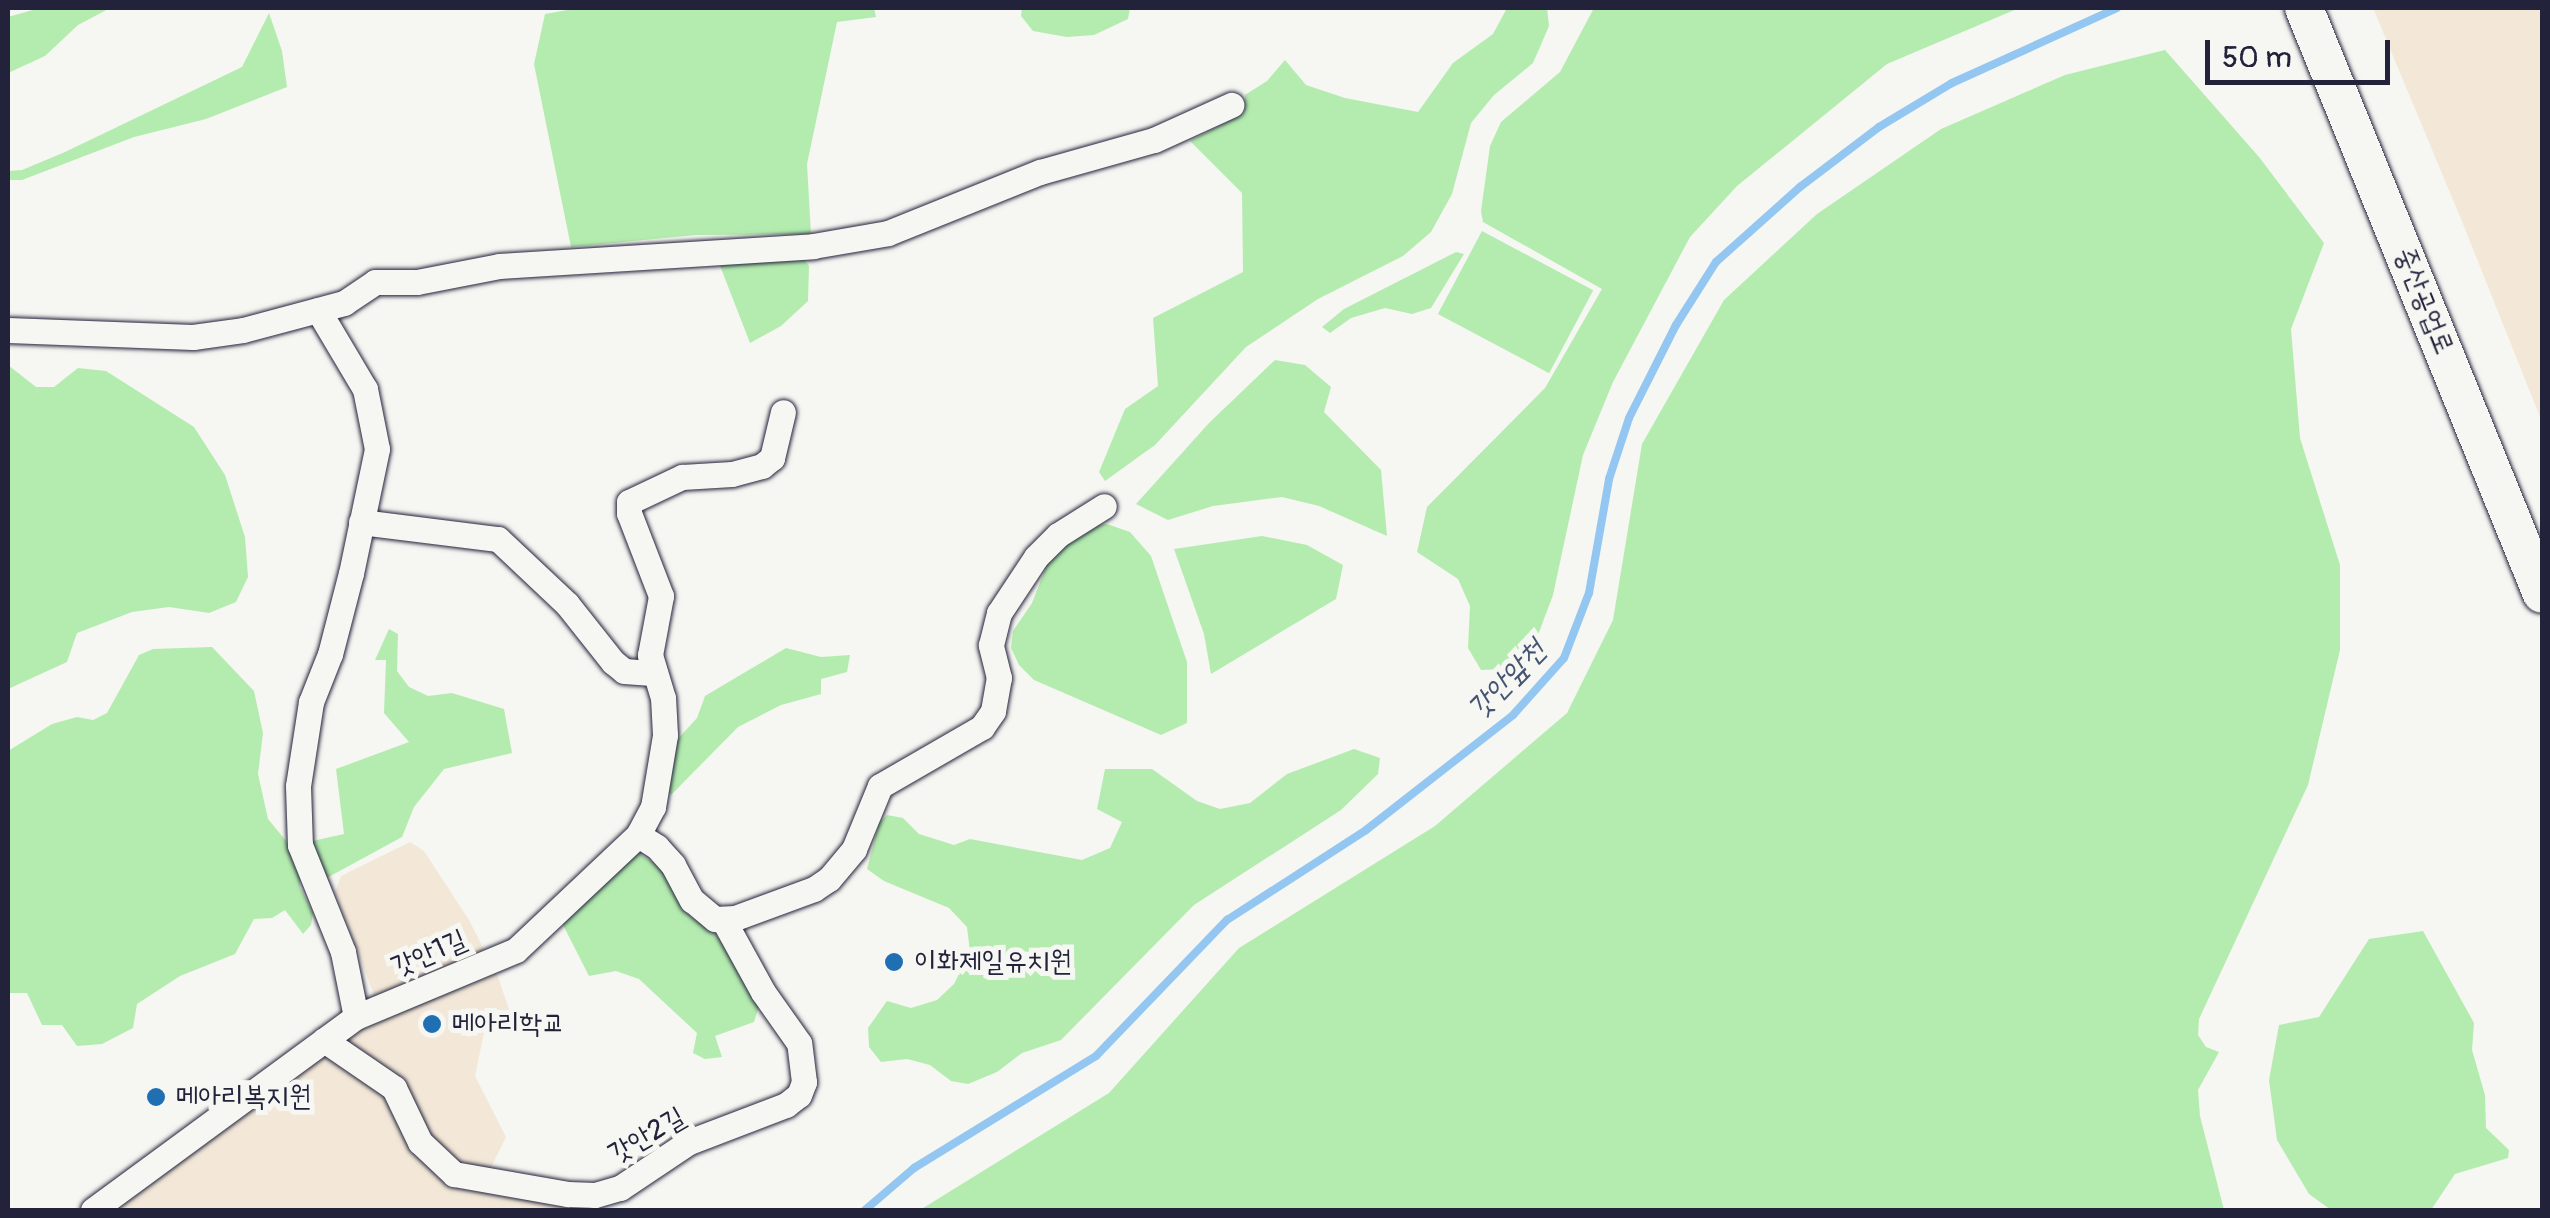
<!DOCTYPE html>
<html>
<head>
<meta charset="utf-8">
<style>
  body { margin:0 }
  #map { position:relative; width:2550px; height:1218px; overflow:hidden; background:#f6f6f2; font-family:Pangolin,"Poor Story",sans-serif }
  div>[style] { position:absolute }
  .built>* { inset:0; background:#f3e8d8 }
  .green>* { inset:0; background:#b4ecaf; transform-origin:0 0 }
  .stream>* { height:8px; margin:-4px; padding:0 4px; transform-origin:4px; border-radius:4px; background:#93c7f1 }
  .roads { filter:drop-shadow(0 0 2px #22223b) drop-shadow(0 0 2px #22223b) }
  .street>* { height:25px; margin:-12.5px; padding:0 12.5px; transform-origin:12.5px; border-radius:12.5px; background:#f6f6f2 }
  .secondary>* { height:38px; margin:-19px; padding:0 19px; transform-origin:19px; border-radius:19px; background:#f6f6f2 }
  .dots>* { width:28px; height:28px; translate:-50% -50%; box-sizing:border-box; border:5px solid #f6f6f2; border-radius:50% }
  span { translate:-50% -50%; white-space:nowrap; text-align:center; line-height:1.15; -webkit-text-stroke:10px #f6f6f2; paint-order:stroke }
  .street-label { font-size:28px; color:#22223b }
  .poi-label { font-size:28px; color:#22223b }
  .left { translate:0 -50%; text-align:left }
  .water-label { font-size:30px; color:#445472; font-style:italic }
  .frame { position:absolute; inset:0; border:10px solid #22223b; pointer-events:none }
  .scale { position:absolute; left:2205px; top:40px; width:185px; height:45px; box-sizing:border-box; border:5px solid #22223b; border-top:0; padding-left:12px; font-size:30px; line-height:35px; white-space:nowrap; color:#22223b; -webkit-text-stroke:8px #f6f6f2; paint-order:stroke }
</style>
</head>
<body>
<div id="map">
  <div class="built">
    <i style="clip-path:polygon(2373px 8px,2542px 8px,2542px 422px,2463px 224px)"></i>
    <i style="clip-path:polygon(410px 842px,424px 851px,469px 920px,498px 977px,512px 1018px,485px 1028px,475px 1076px,506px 1137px,482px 1186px,486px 1192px,584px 1210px,114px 1210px,343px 1037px,375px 1021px,373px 992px,335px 892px,341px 876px)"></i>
  </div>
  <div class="green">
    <i style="clip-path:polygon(40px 8px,110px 8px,78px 25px,45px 56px,8px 73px,8px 17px)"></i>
    <i style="clip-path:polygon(579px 8px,874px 8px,876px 17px,837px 22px,807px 164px,811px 234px,696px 235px,571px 247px,534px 64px,545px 14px)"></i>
    <i style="clip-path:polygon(1022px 8px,1130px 8px,1128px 19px,1094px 35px,1067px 37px,1033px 31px,1021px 16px)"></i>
    <i style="clip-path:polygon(1507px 8px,1547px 8px,1549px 26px,1533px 63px,1494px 95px,1471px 123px,1452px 194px,1431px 232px,1403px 256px,1318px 299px,1246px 347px,1155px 445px,1105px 481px,1099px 472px,1125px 409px,1158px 386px,1153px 318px,1243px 272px,1242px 193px,1190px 141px,1244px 113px,1245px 95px,1267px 81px,1285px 60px,1306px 85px,1345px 98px,1418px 112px,1453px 63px,1493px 34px)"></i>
    <i style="clip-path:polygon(1594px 8px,2019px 8px,1887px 64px,1737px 186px,1690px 237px,1613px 382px,1583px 455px,1553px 595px,1538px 635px,1510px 669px,1481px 670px,1468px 648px,1470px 606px,1458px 579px,1417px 552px,1427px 507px,1545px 388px,1602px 289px,1483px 222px,1481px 211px,1490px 146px,1501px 122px,1560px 72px)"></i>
    <i style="clip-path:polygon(269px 13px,282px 51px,287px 87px,206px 119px,134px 137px,22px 180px,8px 180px,8px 171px,22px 170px,65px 152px,242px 67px)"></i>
    <i style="clip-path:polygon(2165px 50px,2259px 157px,2324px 243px,2291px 329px,2300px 438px,2340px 565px,2340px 650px,2308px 785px,2199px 1019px,2198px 1035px,2206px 1047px,2219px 1052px,2198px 1090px,2200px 1116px,2224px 1210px,920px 1210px,1109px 1093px,1239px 948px,1435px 826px,1567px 713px,1613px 620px,1642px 444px,1724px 300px,1817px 214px,1941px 129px,2065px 75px)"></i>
    <i style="left:1482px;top:231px;width:126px;height:94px;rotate:28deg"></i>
    <i style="clip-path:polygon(1456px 252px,1464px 254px,1431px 308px,1412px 314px,1385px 308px,1351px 318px,1330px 333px,1322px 327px,1344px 309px)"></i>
    <i style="clip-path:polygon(802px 256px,809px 266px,808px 301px,781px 326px,750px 343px,717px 258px)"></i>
    <i style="clip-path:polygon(1275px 360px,1305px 365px,1331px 387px,1324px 412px,1381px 470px,1387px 536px,1319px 506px,1282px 497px,1213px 506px,1168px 520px,1136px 504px,1209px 423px)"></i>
    <i style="clip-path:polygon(8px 365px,36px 387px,54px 387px,78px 368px,106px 371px,194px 427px,225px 475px,245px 537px,248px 577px,236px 602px,209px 613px,169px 607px,132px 612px,77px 633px,67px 662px,8px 689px)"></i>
    <i style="clip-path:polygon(1107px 524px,1130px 532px,1151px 556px,1187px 662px,1187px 723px,1161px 735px,1034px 680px,1019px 665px,1011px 648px,1013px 631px,1032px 603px,1050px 557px,1089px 526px)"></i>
    <i style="clip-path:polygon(1262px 536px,1307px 545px,1343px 565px,1336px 599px,1211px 674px,1204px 634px,1174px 549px)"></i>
    <i style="clip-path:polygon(389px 629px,398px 634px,397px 671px,409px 687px,428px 696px,452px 693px,504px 709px,512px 753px,444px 769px,414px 807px,402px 837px,323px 880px,308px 842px,344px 834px,336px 769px,409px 742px,384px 713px,386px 660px,375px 660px)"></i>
    <i style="clip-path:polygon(212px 647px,254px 691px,263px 733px,258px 774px,268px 819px,301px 859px,300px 887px,313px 913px,311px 925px,303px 934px,285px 910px,272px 918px,254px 919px,235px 954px,180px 976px,137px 1004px,133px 1028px,102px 1044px,77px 1046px,62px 1025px,42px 1025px,27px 993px,8px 993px,8px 751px,52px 724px,77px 717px,93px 720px,107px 713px,139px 655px,153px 649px)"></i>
    <i style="clip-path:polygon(786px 648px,821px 657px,850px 655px,847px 672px,821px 679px,821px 694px,781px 705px,738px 727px,671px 795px,668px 792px,674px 743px,697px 718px,705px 696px)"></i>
    <i style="clip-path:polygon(1354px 749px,1380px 758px,1378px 774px,1341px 810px,1194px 905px,1061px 1040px,1022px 1053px,997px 1072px,968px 1084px,951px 1081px,930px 1065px,907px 1059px,881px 1062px,869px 1047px,868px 1028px,887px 1001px,911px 1008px,937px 1000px,954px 984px,970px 952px,967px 927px,949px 908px,884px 881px,867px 869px,879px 823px,887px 815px,903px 818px,919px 834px,954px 845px,970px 839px,1082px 860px,1110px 848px,1122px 822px,1097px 809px,1105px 769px,1152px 769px,1197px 801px,1220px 809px,1250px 803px,1287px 774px)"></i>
    <i style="clip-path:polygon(639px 854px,661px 867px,686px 913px,725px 942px,760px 1003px,754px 1022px,715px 1036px,722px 1057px,705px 1059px,693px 1053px,697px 1033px,639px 979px,616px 971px,589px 976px,561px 921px,626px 858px)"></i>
    <i style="clip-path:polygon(2423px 931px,2474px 1023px,2472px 1050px,2485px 1095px,2486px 1128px,2509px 1150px,2508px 1158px,2455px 1174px,2431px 1210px,2331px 1210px,2309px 1194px,2277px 1140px,2269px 1080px,2279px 1025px,2319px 1017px,2369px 939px)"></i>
  </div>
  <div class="stream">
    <i style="left:865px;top:1210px;width:65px;rotate:-40.6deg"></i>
    <i style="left:914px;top:1168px;width:214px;rotate:-31.6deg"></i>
    <i style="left:1096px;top:1056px;width:189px;rotate:-46.1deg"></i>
    <i style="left:1227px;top:920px;width:166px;rotate:-32.9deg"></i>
    <i style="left:1366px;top:830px;width:187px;rotate:-38deg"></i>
    <i style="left:1513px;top:715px;width:76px;rotate:-48.2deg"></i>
    <i style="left:1564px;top:658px;width:70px;rotate:-69deg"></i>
    <i style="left:1589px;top:593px;width:116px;rotate:-80deg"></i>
    <i style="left:1609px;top:479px;width:64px;rotate:-71.8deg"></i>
    <i style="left:1629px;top:418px;width:104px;rotate:-63.2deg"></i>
    <i style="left:1676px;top:325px;width:75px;rotate:-57.6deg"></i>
    <i style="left:1716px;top:262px;width:113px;rotate:-41.8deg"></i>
    <i style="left:1800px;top:187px;width:99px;rotate:-37.2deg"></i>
    <i style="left:1879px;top:127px;width:85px;rotate:-31.1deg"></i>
    <i style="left:1952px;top:83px;width:181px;rotate:-24.4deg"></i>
  </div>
  <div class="roads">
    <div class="street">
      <i style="left:318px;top:310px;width:92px;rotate:59.3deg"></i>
      <i style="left:365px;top:389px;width:61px;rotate:78.7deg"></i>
      <i style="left:377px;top:449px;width:127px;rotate:101.8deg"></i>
      <i style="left:351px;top:573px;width:84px;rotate:104.5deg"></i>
      <i style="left:330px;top:654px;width:52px;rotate:111.6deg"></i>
      <i style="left:311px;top:702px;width:85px;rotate:98.8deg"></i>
      <i style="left:298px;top:786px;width:59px;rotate:88.1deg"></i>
      <i style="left:300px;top:845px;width:115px;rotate:68.1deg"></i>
      <i style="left:343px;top:952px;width:66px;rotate:78.7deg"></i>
      <i style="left:8px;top:330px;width:185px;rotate:2.2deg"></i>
      <i style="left:193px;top:337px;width:50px;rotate:-8deg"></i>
      <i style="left:243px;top:330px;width:105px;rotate:-15deg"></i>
      <i style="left:344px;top:303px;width:37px;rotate:-34deg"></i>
      <i style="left:375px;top:282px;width:42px"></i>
      <i style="left:417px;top:282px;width:84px;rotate:-11deg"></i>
      <i style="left:499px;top:266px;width:315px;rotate:-3.6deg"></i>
      <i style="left:813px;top:246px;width:76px;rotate:-9.8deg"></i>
      <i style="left:888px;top:233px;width:164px;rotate:-21.9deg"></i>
      <i style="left:1040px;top:172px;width:118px;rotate:-15.7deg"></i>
      <i style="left:1154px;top:140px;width:85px;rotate:-24.4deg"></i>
      <i style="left:361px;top:522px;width:138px;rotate:7.1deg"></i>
      <i style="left:498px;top:539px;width:95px;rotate:43.3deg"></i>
      <i style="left:567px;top:604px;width:74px;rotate:51.6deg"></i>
      <i style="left:613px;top:662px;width:14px;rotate:39deg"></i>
      <i style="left:624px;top:671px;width:28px;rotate:4deg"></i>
      <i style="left:638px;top:835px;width:22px;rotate:32deg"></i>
      <i style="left:657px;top:847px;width:24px;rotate:48deg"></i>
      <i style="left:673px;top:865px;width:40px;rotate:62deg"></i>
      <i style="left:692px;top:900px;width:30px;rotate:40deg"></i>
      <i style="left:715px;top:919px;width:20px;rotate:-3deg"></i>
      <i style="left:735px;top:918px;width:84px;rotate:-20.2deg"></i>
      <i style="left:814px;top:889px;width:18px;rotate:-34deg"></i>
      <i style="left:829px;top:879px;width:39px;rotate:-50deg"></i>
      <i style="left:854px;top:849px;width:68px;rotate:-67.6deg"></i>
      <i style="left:880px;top:786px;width:118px;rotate:-30deg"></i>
      <i style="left:982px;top:727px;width:19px;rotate:-55deg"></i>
      <i style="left:993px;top:711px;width:34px;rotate:-80deg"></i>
      <i style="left:999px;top:678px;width:34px;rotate:-104deg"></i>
      <i style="left:991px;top:645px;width:33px;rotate:-76deg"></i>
      <i style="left:999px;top:613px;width:67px;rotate:-56.5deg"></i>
      <i style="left:1036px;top:557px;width:31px;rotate:-45deg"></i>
      <i style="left:1058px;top:535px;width:54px;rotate:-32.2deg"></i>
      <i style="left:324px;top:1040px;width:85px;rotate:34.4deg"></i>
      <i style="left:394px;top:1088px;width:60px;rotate:64.3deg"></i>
      <i style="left:420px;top:1142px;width:47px;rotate:43.3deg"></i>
      <i style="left:454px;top:1174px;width:116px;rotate:10deg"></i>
      <i style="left:568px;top:1194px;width:27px;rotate:2deg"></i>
      <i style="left:595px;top:1195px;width:26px;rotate:-16deg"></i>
      <i style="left:620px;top:1188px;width:83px;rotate:-33.7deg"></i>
      <i style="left:689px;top:1142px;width:104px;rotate:-20.9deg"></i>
      <i style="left:786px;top:1105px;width:16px;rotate:-38deg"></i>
      <i style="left:799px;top:1095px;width:14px;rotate:-69deg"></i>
      <i style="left:804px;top:1082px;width:39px;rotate:-97deg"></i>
      <i style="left:799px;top:1043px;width:62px;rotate:-125.2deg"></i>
      <i style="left:763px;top:992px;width:81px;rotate:-118.8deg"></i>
      <i style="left:93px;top:1210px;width:326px;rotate:-36.3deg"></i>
      <i style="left:356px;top:1017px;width:173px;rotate:-22.7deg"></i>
      <i style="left:516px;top:950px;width:168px;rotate:-43.3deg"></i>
      <i style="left:638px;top:835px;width:32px;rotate:-62deg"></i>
      <i style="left:653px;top:807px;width:73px;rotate:-80.5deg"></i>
      <i style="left:665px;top:735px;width:37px;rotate:-93deg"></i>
      <i style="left:663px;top:698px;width:45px;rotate:-106.8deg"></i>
      <i style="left:650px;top:655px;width:60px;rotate:-79.4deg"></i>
      <i style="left:661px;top:596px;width:89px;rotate:-111.1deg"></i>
      <i style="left:629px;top:513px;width:11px;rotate:-90deg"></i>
      <i style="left:629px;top:502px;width:59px;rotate:-25.3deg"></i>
      <i style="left:682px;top:477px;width:50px;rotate:-3.4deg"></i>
      <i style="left:732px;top:474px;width:31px;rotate:-15deg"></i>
      <i style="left:762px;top:466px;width:13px;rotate:-39deg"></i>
      <i style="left:772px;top:458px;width:47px;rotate:-76.6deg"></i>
    </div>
    <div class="secondary">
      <i style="left:2304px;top:8px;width:632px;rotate:67.9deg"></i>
    </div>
  </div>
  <div class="dots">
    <i style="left:894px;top:962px;background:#1f6fb2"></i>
    <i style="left:432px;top:1024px;background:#1f6fb2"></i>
    <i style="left:156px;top:1097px;background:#1f6fb2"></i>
  </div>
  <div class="street-label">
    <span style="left:2424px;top:301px;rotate:68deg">중산공업로</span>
    <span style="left:429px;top:954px;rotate:-23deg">갓안1길</span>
    <span style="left:647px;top:1136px;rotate:-30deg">갓안2길</span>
  </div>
  <div class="poi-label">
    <span class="left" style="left:914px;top:962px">이화제일유치원</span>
    <span class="left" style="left:452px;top:1024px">메아리학교</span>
    <span class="left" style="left:176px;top:1097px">메아리복지원</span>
  </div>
  <div class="water-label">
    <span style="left:1507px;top:680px;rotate:-46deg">갓안앞천</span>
  </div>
  <div class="frame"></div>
  <div class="scale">50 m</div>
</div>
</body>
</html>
